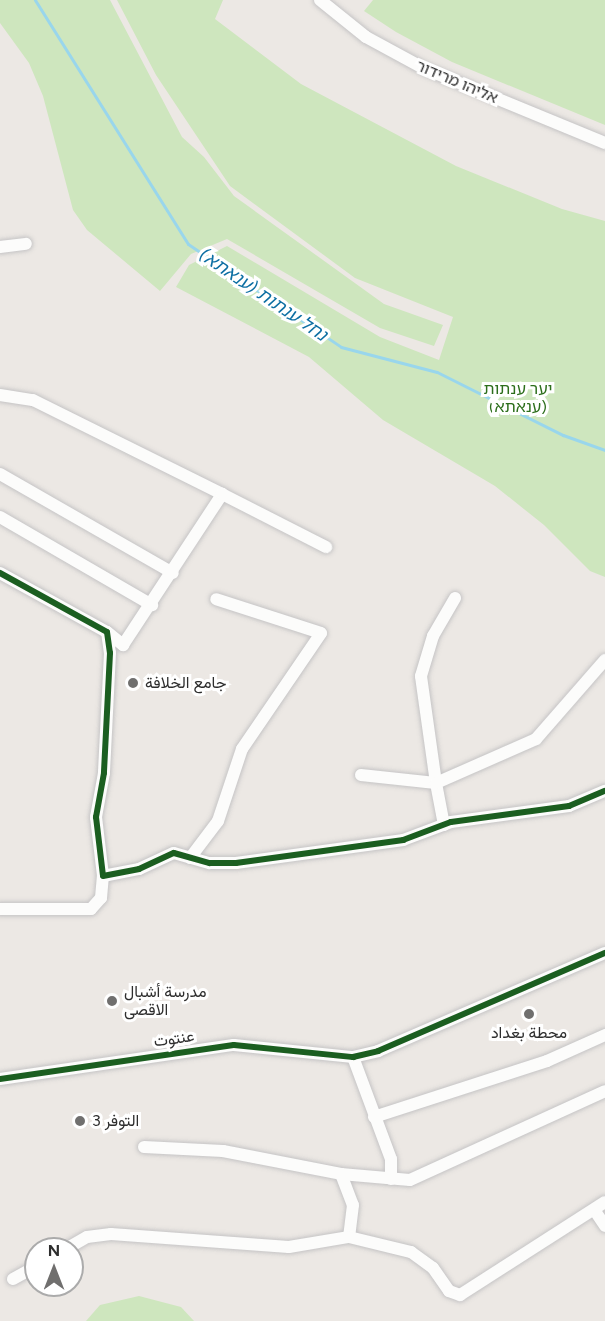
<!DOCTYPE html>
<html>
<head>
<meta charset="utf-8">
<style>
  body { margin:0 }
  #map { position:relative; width:605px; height:1321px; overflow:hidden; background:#ece8e4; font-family:Figtree,Vazirmatn,"Noto Sans Hebrew",sans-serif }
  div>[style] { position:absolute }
  .green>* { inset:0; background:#cee6be }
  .stream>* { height:3px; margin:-1.5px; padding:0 1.5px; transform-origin:1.5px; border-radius:1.5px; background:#99d6ec }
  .roads { filter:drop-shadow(0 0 2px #c5c4c5) drop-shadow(0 0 2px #c5c4c5) }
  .minor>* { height:12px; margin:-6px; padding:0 6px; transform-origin:6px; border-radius:6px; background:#fcfcfb }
  .cycleway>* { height:6px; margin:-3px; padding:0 3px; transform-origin:3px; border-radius:3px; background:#1b5e20 }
  .dots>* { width:16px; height:16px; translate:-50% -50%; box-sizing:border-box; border:3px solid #fff; border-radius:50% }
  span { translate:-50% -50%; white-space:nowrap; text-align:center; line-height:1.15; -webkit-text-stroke:6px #fff; paint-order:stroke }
  .street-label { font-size:16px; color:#2e2e2e }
  .park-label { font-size:16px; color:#2c6e1b }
  .poi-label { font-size:16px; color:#2e2e2e }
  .left { translate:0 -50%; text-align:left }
  .water-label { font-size:18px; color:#0d6fa3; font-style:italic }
  .north { position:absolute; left:24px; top:1237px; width:60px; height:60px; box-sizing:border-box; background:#fff; border:2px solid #ababab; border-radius:50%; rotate:0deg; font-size:16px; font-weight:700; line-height:24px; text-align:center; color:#2e2e2e }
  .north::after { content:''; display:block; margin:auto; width:21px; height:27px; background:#706f6e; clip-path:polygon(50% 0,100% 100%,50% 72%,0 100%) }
</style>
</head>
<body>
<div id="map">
  <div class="green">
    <i style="clip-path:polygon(0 0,110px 0,182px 137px,204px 157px,234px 196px,384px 304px,443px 325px,434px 346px,380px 328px,227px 239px,191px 254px,160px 291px,87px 230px,73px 210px,43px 96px,29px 63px,0 23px)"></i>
    <i style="clip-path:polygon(117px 0,223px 0,215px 19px,301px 84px,456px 166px,562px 209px,605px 221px,605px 577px,590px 571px,544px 525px,495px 486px,383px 420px,309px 357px,176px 287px,189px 265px,227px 246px,380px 337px,439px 360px,453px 317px,355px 278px,230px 186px,156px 75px)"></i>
    <i style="clip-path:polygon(373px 0,605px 0,605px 125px,452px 62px,396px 32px,364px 11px)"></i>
    <i style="clip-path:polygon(139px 1296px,181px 1307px,194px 1321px,86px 1321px,100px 1305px)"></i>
  </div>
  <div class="stream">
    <i style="left:35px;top:0;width:288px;rotate:57.9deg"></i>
    <i style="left:188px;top:244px;width:184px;rotate:33.9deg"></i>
    <i style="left:341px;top:347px;width:99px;rotate:14.6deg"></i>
    <i style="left:437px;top:372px;width:141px;rotate:26.6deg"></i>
    <i style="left:563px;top:435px;width:45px;rotate:19.7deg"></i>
  </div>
  <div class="roads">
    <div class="minor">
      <i style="left:320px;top:0;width:59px;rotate:38.8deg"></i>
      <i style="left:366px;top:37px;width:65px;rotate:28.5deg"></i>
      <i style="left:423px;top:68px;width:197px;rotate:22.4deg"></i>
      <i style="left:0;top:247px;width:26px;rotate:-7deg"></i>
      <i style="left:0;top:395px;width:33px;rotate:9deg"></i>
      <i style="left:33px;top:400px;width:211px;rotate:26.4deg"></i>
      <i style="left:0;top:474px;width:199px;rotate:29.8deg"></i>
      <i style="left:0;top:517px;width:176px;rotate:30.1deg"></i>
      <i style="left:0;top:573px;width:122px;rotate:28.9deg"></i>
      <i style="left:107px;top:632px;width:21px;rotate:82deg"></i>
      <i style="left:110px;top:653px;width:120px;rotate:92.9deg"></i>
      <i style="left:104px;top:773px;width:45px;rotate:100.3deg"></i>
      <i style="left:96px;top:817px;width:59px;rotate:83.2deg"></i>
      <i style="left:103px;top:876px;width:37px;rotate:-11deg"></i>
      <i style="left:139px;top:869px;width:38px;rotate:-25deg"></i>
      <i style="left:174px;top:853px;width:37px;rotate:16deg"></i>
      <i style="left:210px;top:863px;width:26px"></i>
      <i style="left:236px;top:863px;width:169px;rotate:-7.8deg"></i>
      <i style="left:403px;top:840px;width:51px;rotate:-20.6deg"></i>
      <i style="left:451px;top:822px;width:119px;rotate:-7.7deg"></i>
      <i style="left:569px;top:806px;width:39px;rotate:-23deg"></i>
      <i style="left:107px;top:632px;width:21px;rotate:39deg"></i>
      <i style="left:123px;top:645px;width:181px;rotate:-56.7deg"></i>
      <i style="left:222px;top:494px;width:117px;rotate:27deg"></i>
      <i style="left:361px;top:775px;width:75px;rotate:6.1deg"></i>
      <i style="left:436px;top:783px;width:108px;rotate:-98deg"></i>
      <i style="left:421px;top:676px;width:42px;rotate:-73.3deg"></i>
      <i style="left:433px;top:636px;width:44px;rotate:-59.9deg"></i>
      <i style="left:444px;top:825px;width:43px;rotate:-100.8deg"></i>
      <i style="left:436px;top:783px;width:109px;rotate:-23.7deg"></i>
      <i style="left:536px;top:739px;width:105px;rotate:-48.9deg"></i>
      <i style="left:190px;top:858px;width:46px;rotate:-52.9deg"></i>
      <i style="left:218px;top:821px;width:76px;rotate:-71.6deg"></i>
      <i style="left:242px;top:749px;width:140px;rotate:-55.7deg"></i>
      <i style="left:321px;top:633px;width:110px;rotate:-162.1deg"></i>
      <i style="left:0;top:909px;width:91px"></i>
      <i style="left:91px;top:909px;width:15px;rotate:-48deg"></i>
      <i style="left:101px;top:898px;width:22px;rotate:-85deg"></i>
      <i style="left:353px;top:1057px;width:109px;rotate:69.6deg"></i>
      <i style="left:391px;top:1159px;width:20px;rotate:90deg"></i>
      <i style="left:0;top:1079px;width:236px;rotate:-8.3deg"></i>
      <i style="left:234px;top:1045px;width:120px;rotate:5.8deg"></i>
      <i style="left:353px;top:1057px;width:26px;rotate:-13deg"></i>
      <i style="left:378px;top:1051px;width:247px;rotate:-23.4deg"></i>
      <i style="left:374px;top:1117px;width:182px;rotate:-17.9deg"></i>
      <i style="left:547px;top:1061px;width:64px;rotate:-24.1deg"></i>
      <i style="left:144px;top:1147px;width:79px;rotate:2.9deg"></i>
      <i style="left:223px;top:1151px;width:120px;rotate:11deg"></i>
      <i style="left:341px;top:1174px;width:69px;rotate:5deg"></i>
      <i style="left:410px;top:1180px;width:214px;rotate:-24.5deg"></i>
      <i style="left:341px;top:1174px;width:33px;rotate:69deg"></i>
      <i style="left:353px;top:1205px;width:32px;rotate:97deg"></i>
      <i style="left:595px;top:1211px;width:18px;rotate:56deg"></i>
      <i style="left:66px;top:1249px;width:24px;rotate:-30deg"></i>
      <i style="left:87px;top:1237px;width:24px;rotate:-7deg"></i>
      <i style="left:111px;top:1234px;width:178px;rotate:4.2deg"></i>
      <i style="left:289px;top:1247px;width:61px;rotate:-9.5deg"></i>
      <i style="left:349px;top:1237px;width:64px;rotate:13.6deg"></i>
      <i style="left:411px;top:1252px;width:27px;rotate:36deg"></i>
      <i style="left:433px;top:1268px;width:28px;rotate:55deg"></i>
      <i style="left:449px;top:1291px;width:12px;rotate:20deg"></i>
      <i style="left:460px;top:1295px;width:172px;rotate:-32.7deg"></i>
      <i style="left:13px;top:1279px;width:26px;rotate:-29deg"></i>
    </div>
  </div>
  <div class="cycleway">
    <i style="left:0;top:573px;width:122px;rotate:28.9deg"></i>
    <i style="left:107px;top:632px;width:21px;rotate:82deg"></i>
    <i style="left:110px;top:653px;width:120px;rotate:92.9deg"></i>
    <i style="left:104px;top:773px;width:45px;rotate:100.3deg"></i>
    <i style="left:96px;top:817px;width:59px;rotate:83.2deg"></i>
    <i style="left:103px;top:876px;width:37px;rotate:-11deg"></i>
    <i style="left:139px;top:869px;width:38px;rotate:-25deg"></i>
    <i style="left:174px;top:853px;width:37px;rotate:16deg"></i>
    <i style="left:210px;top:863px;width:26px"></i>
    <i style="left:236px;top:863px;width:169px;rotate:-7.8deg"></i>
    <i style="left:403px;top:840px;width:51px;rotate:-20.6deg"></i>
    <i style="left:451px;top:822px;width:119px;rotate:-7.7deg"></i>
    <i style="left:569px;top:806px;width:39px;rotate:-23deg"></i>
    <i style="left:0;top:1079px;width:236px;rotate:-8.3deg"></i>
    <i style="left:234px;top:1045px;width:120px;rotate:5.8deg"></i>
    <i style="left:353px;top:1057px;width:26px;rotate:-13deg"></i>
    <i style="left:378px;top:1051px;width:247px;rotate:-23.4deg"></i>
  </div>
  <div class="dots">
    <i style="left:133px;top:683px;background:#706f6e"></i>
    <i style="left:112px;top:1001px;background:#706f6e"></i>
    <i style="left:529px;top:1014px;background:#706f6e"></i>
    <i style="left:80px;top:1121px;background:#706f6e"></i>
  </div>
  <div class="street-label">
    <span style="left:457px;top:82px;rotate:23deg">אליהו מרידור</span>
    <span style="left:174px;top:1039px;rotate:-8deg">عنتوت</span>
  </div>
  <div class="park-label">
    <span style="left:518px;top:398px">יער ענתות<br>(ענאתא)</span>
  </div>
  <div class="poi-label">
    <span class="left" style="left:145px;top:683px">جامع الخلافة</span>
    <span class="left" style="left:124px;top:1001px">مدرسة أشبال<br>الاقصى</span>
    <span style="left:529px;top:1033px">محطة بغداد</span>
    <span class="left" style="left:92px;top:1121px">التوفر 3</span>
  </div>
  <div class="water-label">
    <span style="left:263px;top:295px;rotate:34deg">נחל ענתות (ענאתא)</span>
  </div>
  <div class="north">N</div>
</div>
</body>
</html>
